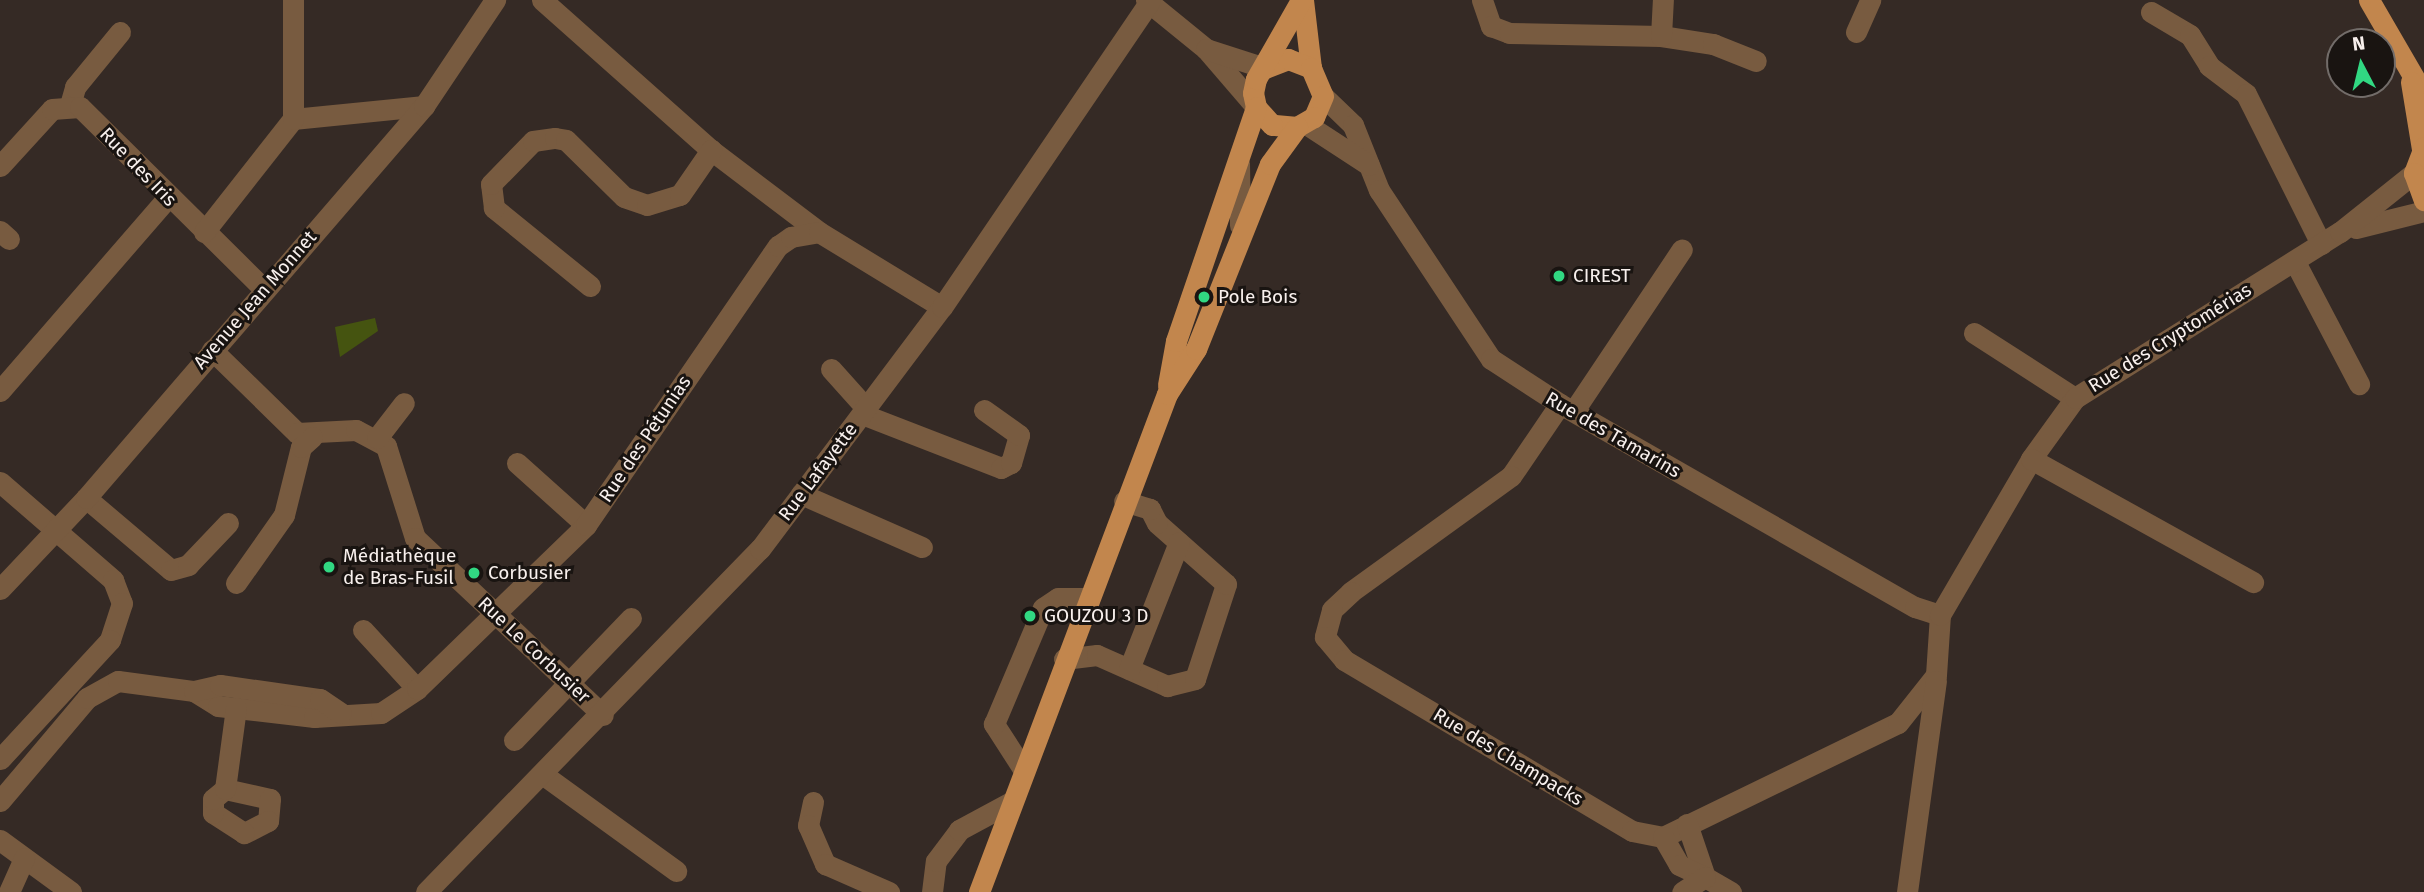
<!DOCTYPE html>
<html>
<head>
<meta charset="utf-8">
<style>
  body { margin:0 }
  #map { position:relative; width:2424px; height:892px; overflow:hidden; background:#352a25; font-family:"Fira Sans",sans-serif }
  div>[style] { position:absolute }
  .green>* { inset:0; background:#455410 }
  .minor>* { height:21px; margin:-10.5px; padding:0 10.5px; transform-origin:10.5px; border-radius:10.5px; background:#785b40 }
  .major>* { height:21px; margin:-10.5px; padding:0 10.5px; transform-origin:10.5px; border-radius:10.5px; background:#c2864d }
  .dots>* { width:19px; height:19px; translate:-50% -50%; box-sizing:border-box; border:4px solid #191411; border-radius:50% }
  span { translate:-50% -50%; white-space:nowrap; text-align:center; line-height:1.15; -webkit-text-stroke:6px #191411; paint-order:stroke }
  .street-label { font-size:19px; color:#f8f0ed }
  .poi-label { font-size:19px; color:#f8f0ed }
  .left { translate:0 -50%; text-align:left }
  .north { position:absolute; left:2326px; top:28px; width:70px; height:70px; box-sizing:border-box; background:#191411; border:2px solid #726c69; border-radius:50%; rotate:353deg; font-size:19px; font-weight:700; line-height:28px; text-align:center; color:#f8f0ed }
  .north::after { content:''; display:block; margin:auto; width:24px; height:32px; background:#31d882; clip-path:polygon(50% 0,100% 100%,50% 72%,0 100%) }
</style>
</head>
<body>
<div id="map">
  <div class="green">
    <i style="clip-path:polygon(375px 318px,378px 331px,340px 357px,335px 327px)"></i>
  </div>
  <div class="minor">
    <i style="left:542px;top:0;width:226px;rotate:41.6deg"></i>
    <i style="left:711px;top:150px;width:136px;rotate:37.2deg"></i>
    <i style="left:1146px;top:0;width:77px;rotate:39.2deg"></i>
    <i style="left:1206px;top:49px;width:77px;rotate:49.2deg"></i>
    <i style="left:1482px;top:0;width:28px;rotate:71deg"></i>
    <i style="left:1491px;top:26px;width:19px;rotate:21deg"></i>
    <i style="left:1509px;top:33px;width:152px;rotate:1.1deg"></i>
    <i style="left:1661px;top:36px;width:53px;rotate:8.7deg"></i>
    <i style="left:1713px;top:44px;width:46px;rotate:21.6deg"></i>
    <i style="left:2151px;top:12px;width:45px;rotate:30.5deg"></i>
    <i style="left:2190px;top:35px;width:36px;rotate:58deg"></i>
    <i style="left:2209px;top:66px;width:46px;rotate:37.1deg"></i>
    <i style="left:2246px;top:94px;width:168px;rotate:63.4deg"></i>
    <i style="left:1856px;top:32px;width:35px;rotate:-66deg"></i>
    <i style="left:1661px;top:36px;width:36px;rotate:-87deg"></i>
    <i style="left:1206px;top:49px;width:62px;rotate:17.9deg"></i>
    <i style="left:1323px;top:96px;width:42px;rotate:44deg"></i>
    <i style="left:1353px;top:125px;width:70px;rotate:68.2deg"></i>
    <i style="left:1379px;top:190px;width:203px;rotate:56.5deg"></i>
    <i style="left:1491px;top:359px;width:82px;rotate:33.1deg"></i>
    <i style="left:1560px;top:404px;width:409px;rotate:29.8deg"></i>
    <i style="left:1915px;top:607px;width:26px;rotate:18deg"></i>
    <i style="left:70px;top:105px;width:19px;rotate:-74deg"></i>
    <i style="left:75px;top:87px;width:71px;rotate:-50.7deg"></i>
    <i style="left:293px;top:119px;width:132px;rotate:-5.7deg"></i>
    <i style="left:1306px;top:124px;width:75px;rotate:33.1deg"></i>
    <i style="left:1239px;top:163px;width:62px;rotate:89.1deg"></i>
    <i style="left:0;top:166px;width:77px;rotate:-47.6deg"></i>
    <i style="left:52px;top:109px;width:28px;rotate:-4deg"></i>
    <i style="left:80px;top:107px;width:259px;rotate:44.7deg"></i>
    <i style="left:2356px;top:228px;width:70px;rotate:-14deg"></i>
    <i style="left:0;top:231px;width:12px;rotate:42deg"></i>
    <i style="left:204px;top:232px;width:144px;rotate:-51.8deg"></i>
    <i style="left:293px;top:119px;width:119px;rotate:-90deg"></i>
    <i style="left:2295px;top:262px;width:138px;rotate:62.3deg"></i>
    <i style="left:590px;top:286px;width:124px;rotate:-140.9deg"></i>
    <i style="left:494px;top:208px;width:24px;rotate:-97deg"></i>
    <i style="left:491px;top:184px;width:60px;rotate:-45.7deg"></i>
    <i style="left:533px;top:141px;width:22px;rotate:-8deg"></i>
    <i style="left:555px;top:138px;width:11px;rotate:10deg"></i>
    <i style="left:566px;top:140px;width:81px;rotate:44.5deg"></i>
    <i style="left:624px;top:197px;width:24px;rotate:19deg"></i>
    <i style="left:647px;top:205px;width:34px;rotate:-17deg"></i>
    <i style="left:680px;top:195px;width:55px;rotate:-55.4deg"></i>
    <i style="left:1974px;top:333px;width:120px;rotate:32.8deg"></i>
    <i style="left:212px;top:350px;width:119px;rotate:44.3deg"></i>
    <i style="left:297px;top:433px;width:59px;rotate:-2.9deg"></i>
    <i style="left:356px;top:430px;width:34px;rotate:28deg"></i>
    <i style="left:386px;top:446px;width:96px;rotate:72.5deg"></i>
    <i style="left:415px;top:538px;width:258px;rotate:43.3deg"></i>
    <i style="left:831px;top:369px;width:52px;rotate:48.1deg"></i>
    <i style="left:0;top:391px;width:255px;rotate:-49.1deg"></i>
    <i style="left:1560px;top:404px;width:87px;rotate:124.2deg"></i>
    <i style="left:1511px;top:476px;width:198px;rotate:144.1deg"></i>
    <i style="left:1351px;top:592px;width:26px;rotate:137deg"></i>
    <i style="left:1332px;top:610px;width:28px;rotate:105deg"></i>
    <i style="left:1325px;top:637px;width:30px;rotate:50deg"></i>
    <i style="left:1344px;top:660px;width:335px;rotate:30.7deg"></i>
    <i style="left:1632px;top:831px;width:32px;rotate:11deg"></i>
    <i style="left:1663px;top:837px;width:261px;rotate:-25.9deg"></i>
    <i style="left:1898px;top:723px;width:61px;rotate:-51.6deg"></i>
    <i style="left:1936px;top:675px;width:60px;rotate:-86.2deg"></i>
    <i style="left:1940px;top:615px;width:181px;rotate:-59.7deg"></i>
    <i style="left:2031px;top:459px;width:75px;rotate:-54.2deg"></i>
    <i style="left:2075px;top:398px;width:313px;rotate:-32.1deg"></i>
    <i style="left:2340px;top:232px;width:95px;rotate:-38.6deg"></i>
    <i style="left:1575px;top:409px;width:192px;rotate:-56.2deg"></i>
    <i style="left:862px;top:414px;width:149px;rotate:21.2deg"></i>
    <i style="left:1001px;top:468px;width:11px;rotate:-27deg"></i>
    <i style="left:1011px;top:463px;width:29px;rotate:-74deg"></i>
    <i style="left:1019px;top:435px;width:43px;rotate:-144.5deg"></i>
    <i style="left:377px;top:438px;width:44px;rotate:-52.4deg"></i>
    <i style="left:2031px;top:459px;width:254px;rotate:29deg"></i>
    <i style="left:517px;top:463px;width:93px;rotate:41.9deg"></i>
    <i style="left:0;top:482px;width:150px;rotate:40.9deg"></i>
    <i style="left:113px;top:580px;width:25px;rotate:69deg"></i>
    <i style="left:122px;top:603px;width:39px;rotate:108deg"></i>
    <i style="left:110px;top:640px;width:162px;rotate:132.7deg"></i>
    <i style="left:801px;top:494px;width:132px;rotate:23.7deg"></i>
    <i style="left:86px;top:498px;width:111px;rotate:40.3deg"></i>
    <i style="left:171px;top:570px;width:18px;rotate:-16deg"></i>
    <i style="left:188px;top:565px;width:58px;rotate:-46.4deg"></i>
    <i style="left:236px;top:583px;width:83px;rotate:-54.8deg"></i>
    <i style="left:284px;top:515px;width:70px;rotate:-76deg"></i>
    <i style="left:301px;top:447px;width:15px;rotate:-42deg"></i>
    <i style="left:0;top:589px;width:125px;rotate:-46.6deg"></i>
    <i style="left:86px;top:498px;width:518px;rotate:-49.23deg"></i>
    <i style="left:424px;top:106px;width:128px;rotate:-56.2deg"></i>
    <i style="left:363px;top:630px;width:80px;rotate:47.5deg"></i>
    <i style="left:1064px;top:659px;width:33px;rotate:-7deg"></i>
    <i style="left:1097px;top:655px;width:77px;rotate:23.9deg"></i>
    <i style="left:1167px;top:686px;width:29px;rotate:-14deg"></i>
    <i style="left:1195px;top:679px;width:100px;rotate:-71.9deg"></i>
    <i style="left:1226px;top:584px;width:92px;rotate:-138.5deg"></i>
    <i style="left:1157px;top:523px;width:16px;rotate:-117deg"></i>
    <i style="left:1150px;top:509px;width:27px;rotate:-163deg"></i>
    <i style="left:1129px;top:669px;width:136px;rotate:-68.5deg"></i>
    <i style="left:194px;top:691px;width:28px;rotate:32deg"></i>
    <i style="left:218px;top:706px;width:97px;rotate:6.5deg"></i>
    <i style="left:314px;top:717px;width:67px;rotate:-3.4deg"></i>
    <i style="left:381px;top:713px;width:43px;rotate:-33.7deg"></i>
    <i style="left:417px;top:689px;width:235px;rotate:-44.1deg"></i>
    <i style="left:586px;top:525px;width:339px;rotate:-55.5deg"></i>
    <i style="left:778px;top:246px;width:16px;rotate:-35deg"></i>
    <i style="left:791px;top:237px;width:28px;rotate:-10deg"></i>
    <i style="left:819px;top:232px;width:144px;rotate:31.4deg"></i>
    <i style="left:514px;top:740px;width:169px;rotate:-46.2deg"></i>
    <i style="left:1023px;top:769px;width:54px;rotate:-122.8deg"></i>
    <i style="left:994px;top:724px;width:126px;rotate:-67.1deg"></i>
    <i style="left:1043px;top:608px;width:18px;rotate:-34deg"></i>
    <i style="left:1058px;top:598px;width:28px"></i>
    <i style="left:545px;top:776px;width:162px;rotate:35.9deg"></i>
    <i style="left:225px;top:789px;width:46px;rotate:12.5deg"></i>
    <i style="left:270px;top:799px;width:22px;rotate:95deg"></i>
    <i style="left:268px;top:821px;width:27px;rotate:153deg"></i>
    <i style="left:244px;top:833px;width:37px;rotate:-147deg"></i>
    <i style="left:213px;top:813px;width:14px;rotate:-90deg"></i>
    <i style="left:213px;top:799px;width:16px;rotate:-40deg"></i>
    <i style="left:225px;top:789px;width:82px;rotate:-82.3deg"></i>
    <i style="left:0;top:801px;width:135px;rotate:-49.8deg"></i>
    <i style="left:87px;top:698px;width:35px;rotate:-29deg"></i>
    <i style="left:118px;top:681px;width:77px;rotate:7.5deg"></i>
    <i style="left:194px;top:691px;width:27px;rotate:-13deg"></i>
    <i style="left:220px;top:685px;width:101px;rotate:8deg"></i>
    <i style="left:320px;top:699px;width:25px;rotate:34deg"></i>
    <i style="left:813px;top:802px;width:24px;rotate:102deg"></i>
    <i style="left:808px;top:825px;width:43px;rotate:66.4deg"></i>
    <i style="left:825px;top:864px;width:70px;rotate:23.6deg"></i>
    <i style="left:1687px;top:824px;width:56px;rotate:71.2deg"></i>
    <i style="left:1705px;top:877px;width:30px;rotate:30deg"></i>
    <i style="left:1663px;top:837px;width:32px;rotate:60deg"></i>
    <i style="left:1679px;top:865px;width:29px;rotate:25deg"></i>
    <i style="left:1705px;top:877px;width:27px;rotate:147deg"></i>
    <i style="left:0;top:840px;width:88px;rotate:36.2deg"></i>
    <i style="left:9px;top:892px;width:37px;rotate:-66deg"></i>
    <i style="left:426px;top:892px;width:479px;rotate:-45.8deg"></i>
    <i style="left:760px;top:549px;width:303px;rotate:-53.1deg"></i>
    <i style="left:942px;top:307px;width:369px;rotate:-55.8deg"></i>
    <i style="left:932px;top:892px;width:31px;rotate:-83deg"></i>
    <i style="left:936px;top:861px;width:39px;rotate:-53deg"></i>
    <i style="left:959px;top:830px;width:59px;rotate:-28.3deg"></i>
    <i style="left:1907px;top:892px;width:213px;rotate:-82.2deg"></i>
  </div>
  <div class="major">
    <i style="left:1303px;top:0;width:68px;rotate:83.3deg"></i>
    <i style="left:2369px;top:0;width:110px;rotate:59.9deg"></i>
    <i style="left:1265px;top:68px;width:25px;rotate:-21deg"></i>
    <i style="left:1288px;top:59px;width:25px;rotate:21deg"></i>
    <i style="left:1311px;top:68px;width:30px;rotate:67deg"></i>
    <i style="left:1323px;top:96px;width:23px;rotate:113deg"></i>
    <i style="left:1314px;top:117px;width:20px;rotate:150deg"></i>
    <i style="left:1297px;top:127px;width:25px;rotate:-175deg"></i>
    <i style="left:1272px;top:125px;width:24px;rotate:-132deg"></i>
    <i style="left:1256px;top:107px;width:14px;rotate:-102deg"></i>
    <i style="left:1253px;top:93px;width:14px;rotate:-78deg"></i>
    <i style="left:1256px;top:79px;width:91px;rotate:-60.3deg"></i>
    <i style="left:2411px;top:82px;width:68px;rotate:80.7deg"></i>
    <i style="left:2424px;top:147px;width:28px;rotate:111deg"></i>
    <i style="left:2414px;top:173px;width:29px;rotate:70deg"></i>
    <i style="left:1168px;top:385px;width:45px;rotate:-79.7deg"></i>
    <i style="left:1176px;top:341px;width:247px;rotate:-71.1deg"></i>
    <i style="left:979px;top:892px;width:532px;rotate:-69.32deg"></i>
    <i style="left:1167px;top:394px;width:54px;rotate:-57.2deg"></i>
    <i style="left:1196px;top:349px;width:199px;rotate:-68.2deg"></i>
    <i style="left:1270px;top:164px;width:46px;rotate:-53.9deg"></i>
  </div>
  <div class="dots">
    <i style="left:1559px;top:276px;background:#31d882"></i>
    <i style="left:1204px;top:297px;background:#31d882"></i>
    <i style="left:329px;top:567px;background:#31d882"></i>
    <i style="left:474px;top:573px;background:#31d882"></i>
    <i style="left:1030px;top:616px;background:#31d882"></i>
  </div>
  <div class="street-label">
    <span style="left:138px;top:167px;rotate:46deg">Rue des Iris</span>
    <span style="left:255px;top:300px;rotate:-49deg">Avenue Jean Monnet</span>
    <span style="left:2170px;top:338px;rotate:-32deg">Rue des Cryptomérias</span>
    <span style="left:1613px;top:435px;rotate:30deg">Rue des Tamarins</span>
    <span style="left:645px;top:439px;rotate:-56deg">Rue des Pétunias</span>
    <span style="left:818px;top:472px;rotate:-53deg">Rue Lafayette</span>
    <span style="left:534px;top:650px;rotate:43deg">Rue Le Corbusier</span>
    <span style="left:1508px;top:757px;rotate:31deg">Rue des Champacks</span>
  </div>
  <div class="poi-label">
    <span class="left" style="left:1573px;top:276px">CIREST</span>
    <span class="left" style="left:1218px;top:297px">Pole Bois</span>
    <span class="left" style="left:343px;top:567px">Médiathèque<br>de Bras-Fusil</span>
    <span class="left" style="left:488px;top:573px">Corbusier</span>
    <span class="left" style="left:1044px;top:616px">GOUZOU 3 D</span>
  </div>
  <div class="north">N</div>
</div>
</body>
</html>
